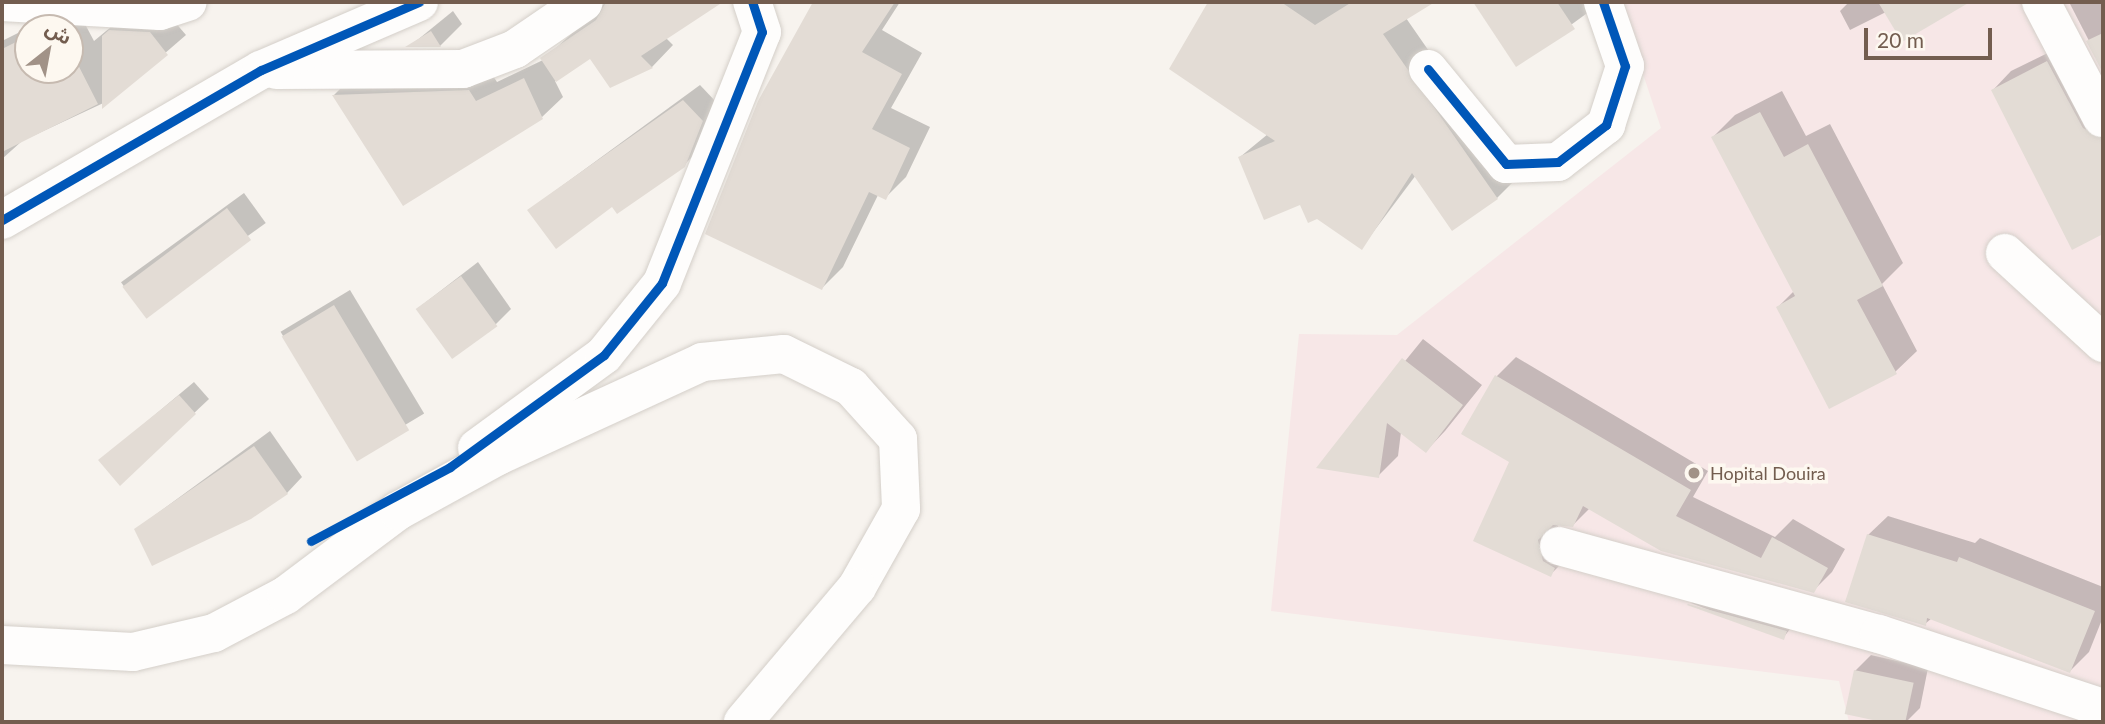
<!DOCTYPE html>
<html>
<head>
<meta charset="utf-8">
<style>
  body { margin:0 }
  #map { position:relative; width:2105px; height:724px; overflow:hidden; background:#f7f3ee; font-family:Lato,"Noto Sans Arabic",sans-serif }
  div>[style] { position:absolute }
  .medical>* { inset:0; background:#f7e7e7 }
  .shadow>* { inset:0; background:#0003; transform-origin:0 0 }
  .building>* { inset:0; background:#e3dcd5; transform-origin:0 0 }
  .roads { filter:drop-shadow(0 0 2px #d4cfc9) drop-shadow(0 0 2px #d4cfc9) }
  .minor>* { height:38px; margin:-19px; padding:0 19px; transform-origin:19px; border-radius:19px; background:#fefdfc }
  .cycleway>* { height:9px; margin:-4.5px; padding:0 4.5px; transform-origin:4.5px; border-radius:4.5px; background:#0057b8 }
  .dots>* { width:19px; height:19px; translate:-50% -50%; box-sizing:border-box; border:4px solid #fdf8f0; border-radius:50% }
  span { translate:-50% -50%; white-space:nowrap; text-align:center; line-height:1.15; -webkit-text-stroke:7px #fdf8f0; paint-order:stroke }
  .poi-label { font-size:18px; color:#735d4f }
  .left { translate:0 -50%; text-align:left }
  .frame { position:absolute; inset:0; border:4px solid #735d4f; pointer-events:none }
  .north { position:absolute; left:14px; top:14px; width:70px; height:70px; box-sizing:border-box; background:#fdf8f0; border:2px solid #c6bab0; border-radius:50%; rotate:31deg; font-size:19px; font-weight:700; line-height:28px; text-align:center; color:#735d4f }
  .north::after { content:''; display:block; margin:auto; width:24px; height:32px; background:#a19287; clip-path:polygon(50% 0,100% 100%,50% 72%,0 100%) }
  .scale { position:absolute; left:1864px; top:28px; width:128px; height:32px; box-sizing:border-box; border:4px solid #735d4f; border-top:0; padding-left:9px; font-size:21px; line-height:24px; white-space:nowrap; color:#735d4f; -webkit-text-stroke:5px #fdf8f0; paint-order:stroke }
</style>
</head>
<body>
<div id="map">
  <div class="medical">
    <i style="clip-path:polygon(1619px 2px,2103px 2px,2103px 722px,1849px 722px,1839px 681px,1271px 611px,1299px 334px,1397px 335px,1661px 128px)"></i>
  </div>
  <div class="shadow">
    <i style="clip-path:polygon(606px 2px,720px 2px,666px 38px,673px 45px,652px 67px,610px 86px,591px 57px,555px 81px,563px 97px,542px 117px,334px 95px,354px 75px,489px 70px,497px 82px,543px 60px)"></i>
    <i style="clip-path:polygon(823px 2px,900px 2px,882px 30px,922px 53px,891px 108px,930px 127px,906px 177px,885px 198px,878px 195px,843px 267px,822px 288px,805px 21px)"></i>
    <i style="clip-path:polygon(1212px 2px,1423px 2px,1406px 18px,1517px 178px,1497px 198px,1416px 175px,1362px 247px,1240px 157px,1268px 134px,1172px 68px)"></i>
    <i style="clip-path:polygon(1475px 2px,1583px 2px,1590px 11px,1516px 65px)"></i>
    <i style="clip-path:polygon(1849px 2px,1937px 2px,1943px 12px,1886px 12px,1850px 30px,1840px 11px)"></i>
    <i style="clip-path:polygon(2069px 2px,2103px 2px,2103px 68px)"></i>
    <i style="clip-path:polygon(67px 9px,77px 9px,94px 41px,129px 12px,168px 14px,186px 35px,112px 99px,22px 141px,2px 159px,2px 41px,28px 28px,28px 70px,70px 70px,70px 28px,28px 28px)"></i>
    <i style="clip-path:polygon(453px 11px,462px 24px,440px 46px,410px 46px)"></i>
    <i style="clip-path:polygon(2066px 44px,2103px 109px,2103px 232px,2073px 247px,1993px 90px,2011px 71px)"></i>
    <i style="clip-path:polygon(700px 85px,718px 104px,700px 149px,684px 165px,612px 204px,529px 210px)"></i>
    <i style="clip-path:polygon(1782px 91px,1806px 136px,1830px 124px,1903px 263px,1882px 284px,1917px 351px,1895px 372px,1778px 307px,1794px 291px,1713px 137px,1735px 115px)"></i>
    <i style="left:244px;top:193px;width:37px;height:152px;rotate:54deg"></i>
    <i style="clip-path:polygon(478px 262px,511px 309px,495px 325px,417px 309px)"></i>
    <i style="left:350px;top:290px;width:144px;height:81px;rotate:59deg"></i>
    <i style="clip-path:polygon(1423px 339px,1482px 385px,1445px 431px,1426px 451px,1401px 432px,1398px 456px,1378px 476px,1319px 467px)"></i>
    <i style="clip-path:polygon(1516px 357px,1708px 471px,1693px 497px,1775px 537px,1793px 519px,1845px 549px,1832px 572px,1813px 591px,1590px 508px,1573px 525px,1557px 524px,1569px 556px,1550px 575px,1475px 540px,1511px 461px,1464px 433px,1497px 376px)"></i>
    <i style="clip-path:polygon(194px 382px,209px 399px,120px 483px,101px 460px)"></i>
    <i style="clip-path:polygon(270px 431px,302px 477px,287px 493px,136px 529px)"></i>
    <i style="clip-path:polygon(1888px 516px,1975px 543px,1980px 538px,2103px 587px,2103px 617px,2089px 652px,2070px 671px,1932px 618px,1925px 624px,1868px 535px)"></i>
    <i style="clip-path:polygon(1698px 597px,1794px 624px,1783px 638px,1691px 603px)"></i>
    <i style="clip-path:polygon(1871px 655px,1928px 668px,1920px 708px,1906px 722px,1846px 712px,1855px 671px)"></i>
  </div>
  <div class="building">
    <i style="clip-path:polygon(606px 2px,723px 2px,641px 56px,653px 68px,610px 88px,590px 59px,556px 82px,540px 58px,596px 20px)"></i>
    <i style="clip-path:polygon(813px 2px,895px 2px,862px 52px,902px 74px,872px 129px,910px 148px,886px 200px,869px 192px,822px 290px,705px 234px,758px 101px)"></i>
    <i style="clip-path:polygon(1208px 2px,1281px 2px,1315px 25px,1352px 2px,1435px 2px,1383px 34px,1498px 199px,1452px 231px,1412px 173px,1362px 250px,1317px 219px,1308px 223px,1300px 205px,1264px 220px,1238px 157px,1275px 141px,1169px 69px)"></i>
    <i style="clip-path:polygon(1473px 2px,1557px 2px,1575px 29px,1516px 67px)"></i>
    <i style="clip-path:polygon(1878px 2px,1970px 2px,1902px 42px)"></i>
    <i style="clip-path:polygon(109px 30px,150px 32px,168px 55px,102px 109px,102px 36px)"></i>
    <i style="clip-path:polygon(431px 31px,441px 47px,405px 47px)"></i>
    <i style="clip-path:polygon(2103px 33px,2103px 73px,2086px 41px)"></i>
    <i style="clip-path:polygon(28px 36px,28px 70px,70px 70px,70px 49px,98px 104px,2px 152px,2px 49px)"></i>
    <i style="clip-path:polygon(2047px 61px,2083px 128px,2103px 139px,2103px 234px,2072px 250px,1991px 90px)"></i>
    <i style="clip-path:polygon(524px 78px,543px 119px,403px 206px,332px 95px,469px 90px,476px 101px)"></i>
    <i style="clip-path:polygon(683px 100px,703px 121px,685px 167px,617px 214px,612px 207px,556px 249px,527px 210px)"></i>
    <i style="clip-path:polygon(1760px 112px,1784px 157px,1808px 144px,1883px 286px,1857px 300px,1897px 374px,1829px 409px,1776px 307px,1795px 296px,1711px 137px)"></i>
    <i style="left:227px;top:208px;width:40px;height:131px;rotate:53deg"></i>
    <i style="left:461px;top:276px;width:62px;height:56px;rotate:54deg"></i>
    <i style="left:334px;top:305px;width:146px;height:61px;rotate:59deg"></i>
    <i style="clip-path:polygon(1402px 358px,1463px 405px,1426px 453px,1387px 423px,1379px 478px,1316px 468px)"></i>
    <i style="clip-path:polygon(1495px 375px,1691px 490px,1676px 516px,1761px 558px,1772px 537px,1828px 568px,1814px 593px,1661px 551px,1583px 506px,1573px 527px,1553px 525px,1538px 540px,1543px 561px,1555px 568px,1551px 577px,1473px 541px,1509px 462px,1461px 434px)"></i>
    <i style="clip-path:polygon(179px 395px,196px 414px,120px 486px,98px 460px)"></i>
    <i style="clip-path:polygon(254px 446px,288px 494px,251px 519px,152px 566px,134px 529px)"></i>
    <i style="clip-path:polygon(1867px 534px,1957px 562px,1959px 557px,2095px 611px,2070px 673px,1927px 618px,1926px 626px,1845px 602px)"></i>
    <i style="clip-path:polygon(1687px 605px,1688px 604px,1787px 631px,1784px 640px)"></i>
    <i style="left:1854px;top:670px;width:61px;height:45px;rotate:12deg"></i>
  </div>
  <div class="roads">
    <div class="minor">
      <i style="left:2px;top:2px;width:158px;rotate:3.3deg"></i>
      <i style="left:160px;top:11px;width:29px;rotate:-18deg"></i>
      <i style="left:2041px;top:2px;width:131px;rotate:62.3deg"></i>
      <i style="left:1428px;top:69px;width:123px;rotate:50.6deg"></i>
      <i style="left:1506px;top:164px;width:52px;rotate:-2.2deg"></i>
      <i style="left:1558px;top:162px;width:61px;rotate:-37.6deg"></i>
      <i style="left:1606px;top:125px;width:62px;rotate:-72.1deg"></i>
      <i style="left:1625px;top:66px;width:68px;rotate:-109deg"></i>
      <i style="left:276px;top:70px;width:187px;rotate:-0.3deg"></i>
      <i style="left:463px;top:69px;width:56px;rotate:-21deg"></i>
      <i style="left:515px;top:49px;width:83px;rotate:-34.3deg"></i>
      <i style="left:2px;top:220px;width:299px;rotate:-30.1deg"></i>
      <i style="left:261px;top:70px;width:172px;rotate:-23.3deg"></i>
      <i style="left:2005px;top:253px;width:133px;rotate:42.6deg"></i>
      <i style="left:477px;top:448px;width:157px;rotate:-36.2deg"></i>
      <i style="left:604px;top:355px;width:92px;rotate:-51.1deg"></i>
      <i style="left:662px;top:283px;width:270px;rotate:-68.3deg"></i>
      <i style="left:762px;top:32px;width:32px;rotate:-108deg"></i>
      <i style="left:1559px;top:546px;width:332px;rotate:15.4deg"></i>
      <i style="left:1879px;top:634px;width:236px;rotate:18.3deg"></i>
      <i style="left:2px;top:645px;width:131px;rotate:3.1deg"></i>
      <i style="left:133px;top:652px;width:83px;rotate:-13.2deg"></i>
      <i style="left:214px;top:633px;width:81px;rotate:-27.8deg"></i>
      <i style="left:286px;top:595px;width:140px;rotate:-36.9deg"></i>
      <i style="left:398px;top:511px;width:114px;rotate:-28.8deg"></i>
      <i style="left:498px;top:456px;width:225px;rotate:-24.7deg"></i>
      <i style="left:702px;top:362px;width:82px;rotate:-5.6deg"></i>
      <i style="left:784px;top:354px;width:75px;rotate:26.2deg"></i>
      <i style="left:851px;top:387px;width:70px;rotate:47.9deg"></i>
      <i style="left:898px;top:439px;width:70px;rotate:87.5deg"></i>
      <i style="left:901px;top:509px;width:90px;rotate:119.4deg"></i>
      <i style="left:857px;top:587px;width:177px;rotate:130.2deg"></i>
    </div>
  </div>
  <div class="cycleway">
    <i style="left:1428px;top:69px;width:123px;rotate:50.6deg"></i>
    <i style="left:1506px;top:164px;width:52px;rotate:-2.2deg"></i>
    <i style="left:1558px;top:162px;width:61px;rotate:-37.6deg"></i>
    <i style="left:1606px;top:125px;width:62px;rotate:-72.1deg"></i>
    <i style="left:1625px;top:66px;width:68px;rotate:-109deg"></i>
    <i style="left:2px;top:220px;width:299px;rotate:-30.1deg"></i>
    <i style="left:261px;top:70px;width:172px;rotate:-23.3deg"></i>
    <i style="left:311px;top:541px;width:157px;rotate:-28deg"></i>
    <i style="left:450px;top:467px;width:190px;rotate:-36deg"></i>
    <i style="left:604px;top:355px;width:92px;rotate:-51.1deg"></i>
    <i style="left:662px;top:283px;width:270px;rotate:-68.3deg"></i>
    <i style="left:762px;top:32px;width:32px;rotate:-108deg"></i>
  </div>
  <div class="dots">
    <i style="left:1694px;top:473px;background:#a19287"></i>
  </div>
  <div class="poi-label">
    <span class="left" style="left:1710px;top:473px">Hopital Douira</span>
  </div>
  <div class="frame"></div>
  <div class="north">ش</div>
  <div class="scale">20 m</div>
</div>
</body>
</html>
